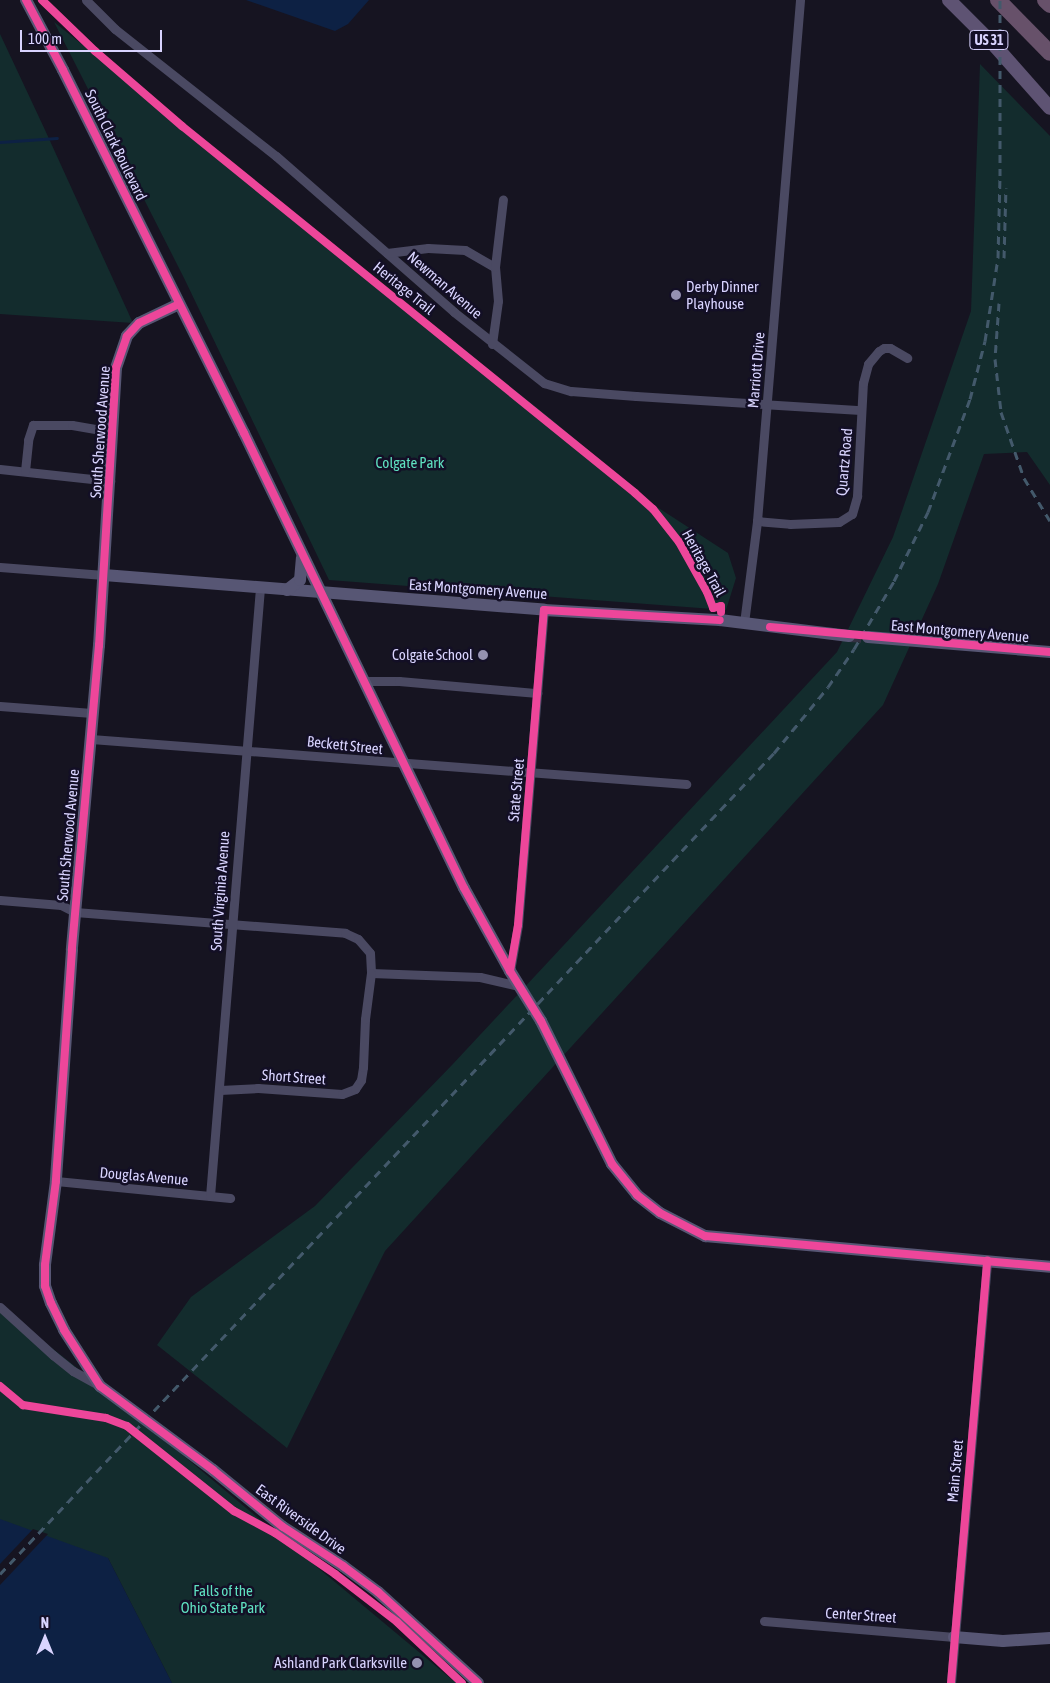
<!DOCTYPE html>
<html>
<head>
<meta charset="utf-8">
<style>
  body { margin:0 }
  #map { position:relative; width:1050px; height:1683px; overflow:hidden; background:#161421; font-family:"Asap Condensed",sans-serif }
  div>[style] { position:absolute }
  .green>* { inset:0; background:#132c2d }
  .water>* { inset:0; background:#0d2144 }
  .pier>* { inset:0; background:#161421 }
  .stream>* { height:3px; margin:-1.5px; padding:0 1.5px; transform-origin:1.5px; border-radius:1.5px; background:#0d2144 }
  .secondary-tunnel>* { height:12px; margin-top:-6px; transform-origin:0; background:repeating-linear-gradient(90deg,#333142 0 12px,transparent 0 18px) }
  .street>* { height:9px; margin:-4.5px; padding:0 4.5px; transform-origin:4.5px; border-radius:4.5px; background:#4a4962 }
  .secondary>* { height:12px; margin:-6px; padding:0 6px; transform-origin:6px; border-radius:6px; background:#575674 }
  .primary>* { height:14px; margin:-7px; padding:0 7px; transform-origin:7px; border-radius:7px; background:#5e5373 }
  .highway>* { height:16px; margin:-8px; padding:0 8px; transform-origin:8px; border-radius:8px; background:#67516a }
  .rail>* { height:3px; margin-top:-1.5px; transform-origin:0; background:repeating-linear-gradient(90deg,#43596b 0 8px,transparent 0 14px) }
  .cycleway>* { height:8px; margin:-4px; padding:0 4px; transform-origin:4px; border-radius:4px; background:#ed469a }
  .dots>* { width:14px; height:14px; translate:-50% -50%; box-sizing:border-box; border:2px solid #130f26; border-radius:50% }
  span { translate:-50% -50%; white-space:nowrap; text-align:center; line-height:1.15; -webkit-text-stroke:5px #130f26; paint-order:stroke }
  .shield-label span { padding:1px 4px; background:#130f26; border:1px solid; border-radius:4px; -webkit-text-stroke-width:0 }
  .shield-label { font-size:14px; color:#d9d4ff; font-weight:700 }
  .street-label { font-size:15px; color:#d9d4ff }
  .poi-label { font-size:15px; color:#d9d4ff }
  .left { translate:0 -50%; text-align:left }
  .right { translate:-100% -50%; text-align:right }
  .park-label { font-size:15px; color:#5fe0c0 }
  .north { position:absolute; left:20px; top:1613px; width:50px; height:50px; -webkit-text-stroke:4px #130f26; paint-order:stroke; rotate:0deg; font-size:14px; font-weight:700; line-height:20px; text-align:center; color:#d9d4ff }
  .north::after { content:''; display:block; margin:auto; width:18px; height:22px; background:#d9d4ff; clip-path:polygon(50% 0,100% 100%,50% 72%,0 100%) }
  .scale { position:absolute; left:20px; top:30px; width:142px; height:22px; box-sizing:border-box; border:2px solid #d9d4ff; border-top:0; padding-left:6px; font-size:15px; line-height:18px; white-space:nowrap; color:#d9d4ff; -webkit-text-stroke:4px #130f26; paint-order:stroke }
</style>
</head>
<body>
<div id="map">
  <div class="green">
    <i style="clip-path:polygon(54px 22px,551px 419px,654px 505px,728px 553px,736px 578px,726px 610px,329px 580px,184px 278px)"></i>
    <i style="clip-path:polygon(0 34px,45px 130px,133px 323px,0 314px)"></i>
    <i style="clip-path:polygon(980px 64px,1050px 136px,1050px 485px,1027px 452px,984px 454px,938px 584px,883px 705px,385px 1251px,287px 1448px,157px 1345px,191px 1297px,315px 1206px,452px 1065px,837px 652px,893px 537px,971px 311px)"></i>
    <i style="clip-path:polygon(0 1307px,100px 1386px,456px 1683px,172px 1683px,108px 1558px,0 1671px)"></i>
  </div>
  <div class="water">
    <i style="clip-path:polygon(246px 0,369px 0,348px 24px,335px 31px)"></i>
    <i style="clip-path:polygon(0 1519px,108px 1558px,172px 1683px,0 1683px)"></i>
  </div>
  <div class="pier">
    <i style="clip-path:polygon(33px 1529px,48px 1534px,0 1585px,0 1564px)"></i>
  </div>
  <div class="stream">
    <i style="left:0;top:142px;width:57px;rotate:-4deg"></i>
  </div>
  <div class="secondary-tunnel">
    <i style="left:849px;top:636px;width:19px;rotate:3deg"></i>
  </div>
  <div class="street">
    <i style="left:86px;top:0;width:41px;rotate:45deg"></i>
    <i style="left:115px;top:29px;width:205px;rotate:38.3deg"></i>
    <i style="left:276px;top:156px;width:237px;rotate:41.2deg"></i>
    <i style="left:454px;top:312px;width:115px;rotate:38.3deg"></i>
    <i style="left:544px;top:383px;width:28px;rotate:17deg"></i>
    <i style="left:571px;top:391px;width:65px;rotate:4.4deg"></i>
    <i style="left:636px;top:396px;width:225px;rotate:3.6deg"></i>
    <i style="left:387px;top:253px;width:41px;rotate:-7deg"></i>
    <i style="left:428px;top:248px;width:37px;rotate:3deg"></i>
    <i style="left:465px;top:250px;width:34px;rotate:30deg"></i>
    <i style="left:492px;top:344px;width:43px;rotate:-82.1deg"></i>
    <i style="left:498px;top:301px;width:34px;rotate:-95deg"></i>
    <i style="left:495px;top:267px;width:68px;rotate:-83.3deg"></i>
    <i style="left:0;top:469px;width:111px;rotate:6.2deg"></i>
    <i style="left:25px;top:471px;width:31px;rotate:-84deg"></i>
    <i style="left:28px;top:440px;width:16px;rotate:-72deg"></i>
    <i style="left:33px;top:425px;width:39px"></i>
    <i style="left:72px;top:425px;width:41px;rotate:9.9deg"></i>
    <i style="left:757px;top:521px;width:33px;rotate:5deg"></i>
    <i style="left:790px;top:524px;width:49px;rotate:-2.3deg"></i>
    <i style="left:839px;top:522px;width:15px;rotate:-32deg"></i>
    <i style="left:852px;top:514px;width:19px;rotate:-74deg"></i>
    <i style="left:857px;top:496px;width:113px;rotate:-87deg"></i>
    <i style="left:863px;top:383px;width:20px;rotate:-75deg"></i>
    <i style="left:868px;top:364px;width:17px;rotate:-50deg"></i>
    <i style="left:879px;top:351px;width:6px;rotate:-31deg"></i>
    <i style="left:884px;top:348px;width:6px"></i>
    <i style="left:890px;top:348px;width:20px;rotate:30deg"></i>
    <i style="left:0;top:567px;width:104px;rotate:4.4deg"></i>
    <i style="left:744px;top:623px;width:103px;rotate:-82.7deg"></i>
    <i style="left:757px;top:521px;width:523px;rotate:-85.28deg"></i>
    <i style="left:364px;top:681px;width:35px"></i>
    <i style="left:399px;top:681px;width:139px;rotate:5deg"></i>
    <i style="left:0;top:706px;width:92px;rotate:4.4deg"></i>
    <i style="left:91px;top:739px;width:597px;rotate:4.33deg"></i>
    <i style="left:0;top:900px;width:61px;rotate:4.7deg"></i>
    <i style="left:61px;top:905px;width:16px;rotate:27deg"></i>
    <i style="left:75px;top:912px;width:271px;rotate:4.4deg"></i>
    <i style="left:345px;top:933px;width:14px;rotate:25deg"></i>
    <i style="left:358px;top:939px;width:18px;rotate:49deg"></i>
    <i style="left:370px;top:953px;width:20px;rotate:87deg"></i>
    <i style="left:371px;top:973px;width:109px;rotate:2.1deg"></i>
    <i style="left:480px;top:977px;width:40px;rotate:13deg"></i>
    <i style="left:510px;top:971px;width:47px;rotate:-80.1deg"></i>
    <i style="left:518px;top:925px;width:316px;rotate:-85.3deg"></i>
    <i style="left:220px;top:1090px;width:38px;rotate:-3deg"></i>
    <i style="left:258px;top:1088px;width:84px;rotate:4.1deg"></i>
    <i style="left:342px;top:1094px;width:14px;rotate:-21deg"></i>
    <i style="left:355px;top:1089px;width:11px;rotate:-56deg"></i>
    <i style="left:361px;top:1080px;width:13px;rotate:-81deg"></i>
    <i style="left:363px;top:1067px;width:48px;rotate:-87.6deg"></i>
    <i style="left:365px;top:1019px;width:46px;rotate:-82.6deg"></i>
    <i style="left:56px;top:1181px;width:175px;rotate:5.6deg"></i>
    <i style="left:210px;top:1196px;width:610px;rotate:-85.3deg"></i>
    <i style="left:0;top:1307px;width:72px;rotate:42.2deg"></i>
    <i style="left:53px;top:1355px;width:26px;rotate:39deg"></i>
    <i style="left:73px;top:1371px;width:29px;rotate:29deg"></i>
    <i style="left:764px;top:1621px;width:191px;rotate:4.8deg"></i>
    <i style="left:951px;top:1683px;width:424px;rotate:-85.1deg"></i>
  </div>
  <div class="secondary">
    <i style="left:26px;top:0;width:79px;rotate:62.1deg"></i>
    <i style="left:63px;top:70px;width:406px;rotate:63.5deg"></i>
    <i style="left:244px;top:433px;width:505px;rotate:64.2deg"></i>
    <i style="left:464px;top:888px;width:95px;rotate:61deg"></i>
    <i style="left:510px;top:971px;width:59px;rotate:58.2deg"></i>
    <i style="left:541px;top:1021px;width:160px;rotate:63.6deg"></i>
    <i style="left:612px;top:1164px;width:40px;rotate:51deg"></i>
    <i style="left:637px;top:1195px;width:29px;rotate:38deg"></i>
    <i style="left:660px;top:1213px;width:51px;rotate:27.1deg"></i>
    <i style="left:705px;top:1236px;width:346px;rotate:5.1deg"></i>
    <i style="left:179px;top:304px;width:44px;rotate:154.6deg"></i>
    <i style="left:139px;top:323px;width:18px;rotate:133deg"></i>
    <i style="left:127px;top:336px;width:34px;rotate:109deg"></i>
    <i style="left:116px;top:368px;width:278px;rotate:93.5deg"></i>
    <i style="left:99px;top:645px;width:306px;rotate:95.1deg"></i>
    <i style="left:72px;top:950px;width:232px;rotate:94deg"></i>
    <i style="left:56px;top:1181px;width:85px;rotate:97.5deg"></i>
    <i style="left:45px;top:1265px;width:21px;rotate:90deg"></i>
    <i style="left:45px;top:1286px;width:18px;rotate:71deg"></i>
    <i style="left:51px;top:1303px;width:30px;rotate:64deg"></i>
    <i style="left:64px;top:1330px;width:67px;rotate:57.3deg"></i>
    <i style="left:100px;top:1386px;width:141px;rotate:36.6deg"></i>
    <i style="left:213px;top:1470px;width:90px;rotate:39.2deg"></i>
    <i style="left:283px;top:1527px;width:72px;rotate:33deg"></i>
    <i style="left:343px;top:1566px;width:44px;rotate:36.6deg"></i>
    <i style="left:378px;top:1592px;width:135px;rotate:42.3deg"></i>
    <i style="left:104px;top:575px;width:441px;rotate:4.5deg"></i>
    <i style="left:544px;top:610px;width:176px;rotate:3.3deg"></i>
    <i style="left:720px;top:620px;width:130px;rotate:7.1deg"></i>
    <i style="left:287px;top:590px;width:16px;rotate:-38deg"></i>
    <i style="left:300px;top:580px;width:22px;rotate:-85deg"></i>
    <i style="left:868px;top:637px;width:183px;rotate:4.7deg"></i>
    <i style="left:954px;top:1637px;width:49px;rotate:4.7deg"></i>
    <i style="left:1003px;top:1641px;width:47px;rotate:-3.7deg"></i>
  </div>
  <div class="primary">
    <i style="left:949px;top:0;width:66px;rotate:45deg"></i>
    <i style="left:996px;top:47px;width:81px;rotate:48.5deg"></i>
  </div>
  <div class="highway">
    <i style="left:998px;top:0;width:74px;rotate:45.5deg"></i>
    <i style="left:1045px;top:0;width:7px;rotate:45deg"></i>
  </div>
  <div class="rail">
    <i style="left:1004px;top:258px;width:70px;rotate:-88.4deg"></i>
    <i style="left:999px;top:303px;width:56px;rotate:94.1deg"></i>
    <i style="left:995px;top:359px;width:53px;rotate:83.5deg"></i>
    <i style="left:1001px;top:412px;width:70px;rotate:70.8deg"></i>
    <i style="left:1024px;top:478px;width:50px;rotate:58.8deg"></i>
    <i style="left:0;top:1574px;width:1128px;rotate:-46.69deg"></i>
    <i style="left:774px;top:753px;width:85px;rotate:-50.7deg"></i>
    <i style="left:828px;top:687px;width:46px;rotate:-55.6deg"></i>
    <i style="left:854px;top:649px;width:79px;rotate:-59.5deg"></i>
    <i style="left:894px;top:581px;width:77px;rotate:-63.8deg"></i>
    <i style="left:928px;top:512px;width:121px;rotate:-69.6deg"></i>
    <i style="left:970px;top:399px;width:60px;rotate:-75.5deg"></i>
    <i style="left:985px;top:341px;width:84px;rotate:-81.1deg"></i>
    <i style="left:998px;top:258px;width:82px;rotate:-88.6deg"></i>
    <i style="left:1000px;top:176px;width:176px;rotate:-90deg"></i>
  </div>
  <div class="cycleway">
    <i style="left:26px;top:0;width:79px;rotate:62.1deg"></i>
    <i style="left:63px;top:70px;width:406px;rotate:63.5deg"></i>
    <i style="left:244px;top:433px;width:505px;rotate:64.2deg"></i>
    <i style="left:464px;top:888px;width:95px;rotate:61deg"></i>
    <i style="left:510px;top:971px;width:59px;rotate:58.2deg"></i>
    <i style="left:541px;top:1021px;width:160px;rotate:63.6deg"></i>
    <i style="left:612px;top:1164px;width:40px;rotate:51deg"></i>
    <i style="left:637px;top:1195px;width:29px;rotate:38deg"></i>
    <i style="left:660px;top:1213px;width:51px;rotate:27.1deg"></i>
    <i style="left:705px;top:1236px;width:346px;rotate:5.1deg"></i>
    <i style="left:42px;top:0;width:74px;rotate:43.9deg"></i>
    <i style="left:95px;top:51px;width:115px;rotate:40.8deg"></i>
    <i style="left:182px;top:126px;width:583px;rotate:39.01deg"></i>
    <i style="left:635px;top:493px;width:24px;rotate:42deg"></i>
    <i style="left:653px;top:509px;width:42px;rotate:51.8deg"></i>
    <i style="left:679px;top:542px;width:57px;rotate:60.8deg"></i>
    <i style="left:707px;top:592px;width:17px;rotate:69deg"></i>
    <i style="left:713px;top:608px;width:8px;rotate:-14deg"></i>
    <i style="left:721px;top:606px;width:6px;rotate:90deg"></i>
    <i style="left:179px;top:304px;width:44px;rotate:154.6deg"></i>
    <i style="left:139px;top:323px;width:18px;rotate:133deg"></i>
    <i style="left:127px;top:336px;width:34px;rotate:109deg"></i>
    <i style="left:116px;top:368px;width:278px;rotate:93.5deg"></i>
    <i style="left:99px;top:645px;width:306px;rotate:95.1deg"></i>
    <i style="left:72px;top:950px;width:232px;rotate:94deg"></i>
    <i style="left:56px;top:1181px;width:85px;rotate:97.5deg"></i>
    <i style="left:45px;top:1265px;width:21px;rotate:90deg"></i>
    <i style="left:45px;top:1286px;width:18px;rotate:71deg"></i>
    <i style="left:51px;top:1303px;width:30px;rotate:64deg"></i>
    <i style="left:64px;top:1330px;width:67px;rotate:57.3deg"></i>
    <i style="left:100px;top:1386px;width:141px;rotate:36.6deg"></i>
    <i style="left:213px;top:1470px;width:90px;rotate:39.2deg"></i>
    <i style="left:283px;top:1527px;width:72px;rotate:33deg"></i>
    <i style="left:343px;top:1566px;width:44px;rotate:36.6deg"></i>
    <i style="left:378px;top:1592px;width:135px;rotate:42.3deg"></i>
    <i style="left:770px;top:627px;width:281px;rotate:5.1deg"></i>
    <i style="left:510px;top:971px;width:47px;rotate:-80.1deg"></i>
    <i style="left:518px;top:925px;width:316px;rotate:-85.3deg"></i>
    <i style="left:544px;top:610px;width:176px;rotate:3.3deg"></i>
    <i style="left:0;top:1386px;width:30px;rotate:40deg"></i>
    <i style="left:23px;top:1405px;width:84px;rotate:8.9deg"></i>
    <i style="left:106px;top:1418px;width:22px;rotate:21deg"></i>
    <i style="left:127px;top:1426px;width:137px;rotate:38.5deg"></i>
    <i style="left:234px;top:1511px;width:47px;rotate:28.2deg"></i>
    <i style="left:275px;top:1533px;width:73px;rotate:34.3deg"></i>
    <i style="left:335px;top:1574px;width:78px;rotate:37.7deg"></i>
    <i style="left:397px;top:1622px;width:89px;rotate:43.2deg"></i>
    <i style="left:951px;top:1683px;width:424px;rotate:-85.1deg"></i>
  </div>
  <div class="dots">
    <i style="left:676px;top:295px;background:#9591b1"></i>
    <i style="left:483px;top:655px;background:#9591b1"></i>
    <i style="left:417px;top:1663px;background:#9591b1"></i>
  </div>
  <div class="shield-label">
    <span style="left:989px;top:40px">US 31</span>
  </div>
  <div class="street-label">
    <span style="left:116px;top:145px;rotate:64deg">South Clark Boulevard</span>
    <span style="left:445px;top:285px;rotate:41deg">Newman Avenue</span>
    <span style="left:404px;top:288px;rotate:39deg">Heritage Trail</span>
    <span style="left:756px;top:370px;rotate:-85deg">Marriott Drive</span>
    <span style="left:100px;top:432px;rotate:-86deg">South Sherwood Avenue</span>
    <span style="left:844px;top:462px;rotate:-85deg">Quartz Road</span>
    <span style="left:704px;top:563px;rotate:61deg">Heritage Trail</span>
    <span style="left:478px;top:589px;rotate:4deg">East Montgomery Avenue</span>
    <span style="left:960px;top:631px;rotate:5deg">East Montgomery Avenue</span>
    <span style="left:345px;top:745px;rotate:6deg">Beckett Street</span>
    <span style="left:516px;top:790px;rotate:-85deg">State Street</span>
    <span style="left:68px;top:835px;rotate:-85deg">South Sherwood Avenue</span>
    <span style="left:220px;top:891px;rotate:-86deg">South Virginia Avenue</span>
    <span style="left:294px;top:1077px;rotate:4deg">Short Street</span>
    <span style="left:144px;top:1176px;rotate:5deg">Douglas Avenue</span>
    <span style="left:955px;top:1471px;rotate:-85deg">Main Street</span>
    <span style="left:301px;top:1519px;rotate:36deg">East Riverside Drive</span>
    <span style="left:861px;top:1615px;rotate:4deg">Center Street</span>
  </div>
  <div class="poi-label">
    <span class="left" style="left:686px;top:295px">Derby Dinner<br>Playhouse</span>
    <span class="right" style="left:473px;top:655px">Colgate School</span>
    <span class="right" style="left:407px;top:1663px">Ashland Park Clarksville</span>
  </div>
  <div class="park-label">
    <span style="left:410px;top:463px">Colgate Park</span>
    <span style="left:223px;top:1599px">Falls of the<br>Ohio State Park</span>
  </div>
  <div class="north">N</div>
  <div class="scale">100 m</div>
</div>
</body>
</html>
